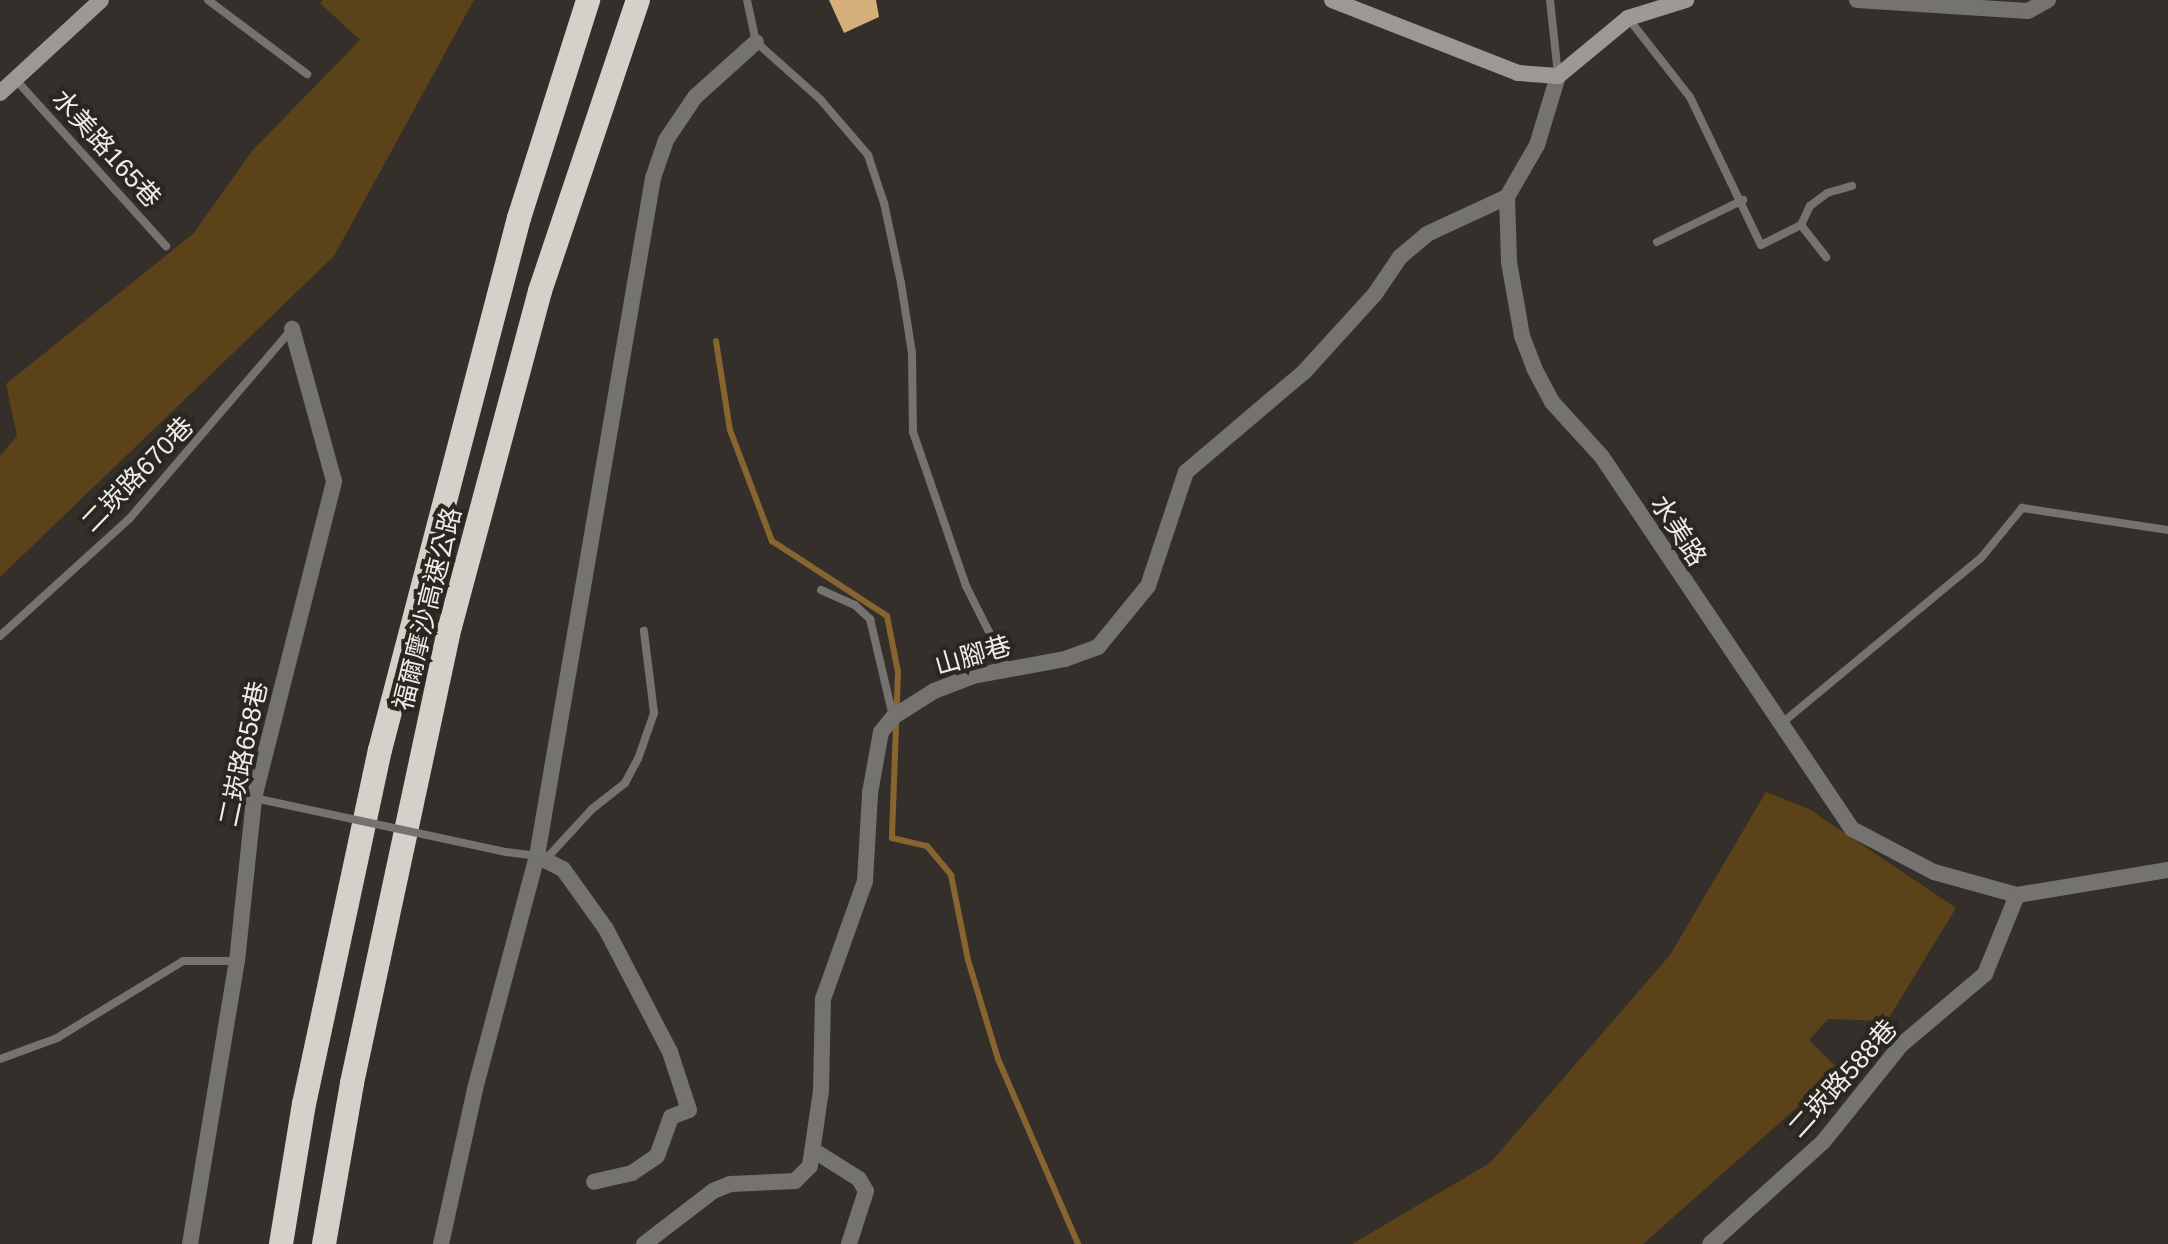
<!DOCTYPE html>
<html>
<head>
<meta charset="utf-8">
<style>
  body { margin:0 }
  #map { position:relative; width:2168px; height:1244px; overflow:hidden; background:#342f2a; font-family:Arial,"Noto Sans TC",sans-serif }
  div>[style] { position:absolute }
  .green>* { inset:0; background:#5c4218 }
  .stream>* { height:6px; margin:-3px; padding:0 3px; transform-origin:3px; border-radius:3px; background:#886530 }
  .building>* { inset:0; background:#d5af79 }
  .lane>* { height:8px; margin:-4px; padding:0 4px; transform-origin:4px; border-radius:4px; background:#757370 }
  .street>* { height:16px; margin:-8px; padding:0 8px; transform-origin:8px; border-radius:8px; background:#757370 }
  .secondary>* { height:16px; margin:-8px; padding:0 8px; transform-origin:8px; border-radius:8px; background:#9c9994 }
  .highway>* { height:24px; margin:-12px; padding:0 12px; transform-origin:12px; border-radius:12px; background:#d5d0c9 }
  .lane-bridge>* { height:8px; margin:-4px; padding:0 4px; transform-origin:4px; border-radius:4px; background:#757370 }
  span { translate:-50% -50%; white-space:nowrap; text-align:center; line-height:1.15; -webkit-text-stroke:8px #2a2620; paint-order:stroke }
  .street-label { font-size:26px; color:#efece8 }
</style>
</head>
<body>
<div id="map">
  <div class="green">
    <div style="clip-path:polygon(323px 0,474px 0,334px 256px,0 577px,0 456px,17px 436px,6px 384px,194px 233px,252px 151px,360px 40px,320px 3px)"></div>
    <div style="clip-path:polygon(1766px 792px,1809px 809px,1956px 908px,1887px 1021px,1828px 1019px,1809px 1040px,1839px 1070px,1643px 1244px,1352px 1244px,1490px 1163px,1670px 955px)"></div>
  </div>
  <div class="stream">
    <div style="left:716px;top:341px;width:90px;rotate:81.1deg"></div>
    <div style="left:730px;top:430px;width:119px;rotate:69.3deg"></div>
    <div style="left:772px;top:541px;width:137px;rotate:33.1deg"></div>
    <div style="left:887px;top:616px;width:57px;rotate:78.9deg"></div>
    <div style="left:898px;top:672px;width:166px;rotate:92.1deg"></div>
    <div style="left:892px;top:838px;width:36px;rotate:13deg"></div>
    <div style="left:927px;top:846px;width:38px;rotate:50deg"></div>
    <div style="left:951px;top:875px;width:87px;rotate:78.7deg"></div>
    <div style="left:968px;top:960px;width:103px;rotate:73.1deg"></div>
    <div style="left:998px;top:1059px;width:202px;rotate:66.6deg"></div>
  </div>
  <div class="building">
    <div style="clip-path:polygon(829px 0,876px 0,879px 17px,844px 33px)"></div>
  </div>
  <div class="lane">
    <div style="left:208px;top:0;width:124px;rotate:36.8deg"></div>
    <div style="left:747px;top:0;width:43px;rotate:77.9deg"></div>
    <div style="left:756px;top:42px;width:86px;rotate:41.7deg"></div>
    <div style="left:820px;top:99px;width:74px;rotate:49.4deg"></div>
    <div style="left:868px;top:155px;width:51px;rotate:71.6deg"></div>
    <div style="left:884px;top:203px;width:82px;rotate:78deg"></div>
    <div style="left:901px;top:283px;width:71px;rotate:81.1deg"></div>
    <div style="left:912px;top:353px;width:79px;rotate:89.3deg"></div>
    <div style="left:913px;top:432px;width:163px;rotate:71deg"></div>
    <div style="left:966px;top:586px;width:92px;rotate:63.4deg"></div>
    <div style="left:1550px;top:0;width:75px;rotate:83.9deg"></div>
    <div style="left:1628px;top:18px;width:100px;rotate:51.9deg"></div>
    <div style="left:1690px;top:97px;width:164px;rotate:64.4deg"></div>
    <div style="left:1761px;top:245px;width:45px;rotate:-26.6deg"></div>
    <div style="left:1801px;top:225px;width:21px;rotate:-65deg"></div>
    <div style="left:1810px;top:206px;width:21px;rotate:-37deg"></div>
    <div style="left:1827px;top:193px;width:26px;rotate:-16deg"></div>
    <div style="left:16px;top:80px;width:224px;rotate:47.9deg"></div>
    <div style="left:1801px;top:225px;width:41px;rotate:52deg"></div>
    <div style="left:1657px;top:242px;width:96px;rotate:-26deg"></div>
    <div style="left:821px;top:590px;width:37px;rotate:24deg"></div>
    <div style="left:855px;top:605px;width:21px;rotate:43deg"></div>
    <div style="left:870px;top:619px;width:100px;rotate:76.7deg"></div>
    <div style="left:0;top:636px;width:176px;rotate:-42.2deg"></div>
    <div style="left:130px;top:518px;width:248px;rotate:-49.4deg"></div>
    <div style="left:1782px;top:723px;width:259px;rotate:-39.7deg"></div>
    <div style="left:1981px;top:558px;width:65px;rotate:-50.6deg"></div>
    <div style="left:2022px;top:508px;width:148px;rotate:8.6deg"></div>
    <div style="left:506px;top:852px;width:31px;rotate:7deg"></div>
    <div style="left:546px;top:859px;width:68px;rotate:-47.4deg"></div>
    <div style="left:592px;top:809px;width:42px;rotate:-38.2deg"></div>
    <div style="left:625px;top:783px;width:27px;rotate:-62deg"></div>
    <div style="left:638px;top:759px;width:49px;rotate:-70.8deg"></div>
    <div style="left:654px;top:713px;width:83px;rotate:-97deg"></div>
    <div style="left:0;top:1059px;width:61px;rotate:-20.2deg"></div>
    <div style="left:57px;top:1038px;width:148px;rotate:-31.4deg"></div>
    <div style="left:183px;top:961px;width:54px"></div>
  </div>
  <div class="street">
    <div style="left:1857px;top:0;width:171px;rotate:3.7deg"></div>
    <div style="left:2028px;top:11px;width:23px;rotate:-29deg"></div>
    <div style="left:1558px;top:76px;width:72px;rotate:106.9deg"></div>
    <div style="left:1537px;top:145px;width:60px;rotate:120deg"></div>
    <div style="left:1507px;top:197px;width:65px;rotate:88.2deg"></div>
    <div style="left:1509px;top:262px;width:75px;rotate:80deg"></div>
    <div style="left:1522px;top:336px;width:34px;rotate:69deg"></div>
    <div style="left:1534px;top:368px;width:38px;rotate:62deg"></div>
    <div style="left:1552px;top:402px;width:74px;rotate:47.7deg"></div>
    <div style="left:1602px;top:457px;width:448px;rotate:56.1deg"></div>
    <div style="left:1852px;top:829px;width:93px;rotate:27.7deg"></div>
    <div style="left:1934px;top:872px;width:86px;rotate:15.5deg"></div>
    <div style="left:2017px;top:895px;width:153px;rotate:-9.4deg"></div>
    <div style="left:537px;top:856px;width:29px;rotate:27deg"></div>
    <div style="left:563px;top:869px;width:74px;rotate:54.4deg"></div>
    <div style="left:606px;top:929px;width:139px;rotate:62.5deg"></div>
    <div style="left:670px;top:1052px;width:61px;rotate:71.9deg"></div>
    <div style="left:689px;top:1110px;width:19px;rotate:159deg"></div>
    <div style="left:671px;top:1117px;width:41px;rotate:109.7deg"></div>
    <div style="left:657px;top:1156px;width:30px;rotate:146deg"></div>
    <div style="left:632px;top:1173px;width:39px;rotate:167deg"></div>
    <div style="left:813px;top:1150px;width:54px;rotate:32.2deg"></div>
    <div style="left:859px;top:1179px;width:14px;rotate:60deg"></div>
    <div style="left:866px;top:1191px;width:56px;rotate:107.8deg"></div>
    <div style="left:190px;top:1244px;width:287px;rotate:-80.6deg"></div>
    <div style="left:237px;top:961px;width:164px;rotate:-84deg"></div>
    <div style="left:254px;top:798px;width:327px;rotate:-75.8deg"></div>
    <div style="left:334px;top:481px;width:158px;rotate:-105.4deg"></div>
    <div style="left:441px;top:1244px;width:159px;rotate:-77.6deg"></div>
    <div style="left:475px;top:1089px;width:241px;rotate:-75.1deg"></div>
    <div style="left:537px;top:856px;width:688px;rotate:-80.29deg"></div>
    <div style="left:653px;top:178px;width:40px;rotate:-71.1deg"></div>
    <div style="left:666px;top:140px;width:52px;rotate:-56deg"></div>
    <div style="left:695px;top:97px;width:82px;rotate:-42deg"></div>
    <div style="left:644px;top:1244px;width:87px;rotate:-37.5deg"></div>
    <div style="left:713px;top:1191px;width:18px;rotate:-22deg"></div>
    <div style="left:730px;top:1184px;width:65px;rotate:-2.6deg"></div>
    <div style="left:795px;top:1181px;width:21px;rotate:-45deg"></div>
    <div style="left:810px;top:1166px;width:76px;rotate:-81.7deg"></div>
    <div style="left:821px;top:1091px;width:92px;rotate:-88.8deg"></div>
    <div style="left:823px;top:999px;width:125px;rotate:-70.4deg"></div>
    <div style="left:865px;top:881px;width:88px;rotate:-86.7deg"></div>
    <div style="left:870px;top:793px;width:62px;rotate:-79.8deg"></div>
    <div style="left:881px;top:732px;width:19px;rotate:-51deg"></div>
    <div style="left:893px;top:717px;width:49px;rotate:-32.4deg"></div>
    <div style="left:934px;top:691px;width:42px;rotate:-21deg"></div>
    <div style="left:973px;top:676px;width:94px;rotate:-10.5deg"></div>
    <div style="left:1065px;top:659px;width:35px;rotate:-20deg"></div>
    <div style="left:1098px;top:647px;width:79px;rotate:-50.7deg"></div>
    <div style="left:1148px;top:586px;width:120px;rotate:-71.6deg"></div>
    <div style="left:1186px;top:472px;width:155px;rotate:-40.3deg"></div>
    <div style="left:1304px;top:372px;width:105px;rotate:-47.7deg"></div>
    <div style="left:1375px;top:294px;width:45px;rotate:-56deg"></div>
    <div style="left:1400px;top:257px;width:35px;rotate:-40deg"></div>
    <div style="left:1427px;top:234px;width:88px;rotate:-24.8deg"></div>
    <div style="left:1710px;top:1244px;width:152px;rotate:-42.1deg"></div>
    <div style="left:1823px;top:1142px;width:124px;rotate:-51.2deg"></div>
    <div style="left:1901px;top:1045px;width:110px;rotate:-40.2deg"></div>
    <div style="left:1985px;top:974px;width:85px;rotate:-67.9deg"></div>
  </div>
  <div class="secondary">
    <div style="left:1332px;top:0;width:200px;rotate:21.4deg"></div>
    <div style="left:1518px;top:73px;width:40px;rotate:4.3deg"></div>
    <div style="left:1558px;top:76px;width:91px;rotate:-39.6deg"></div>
    <div style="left:1628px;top:18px;width:61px;rotate:-17.2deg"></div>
    <div style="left:0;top:93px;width:137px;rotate:-42.6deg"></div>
  </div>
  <div class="highway">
    <div style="left:281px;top:1244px;width:142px;rotate:-80.7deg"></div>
    <div style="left:304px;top:1104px;width:362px;rotate:-77.9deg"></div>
    <div style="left:380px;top:750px;width:550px;rotate:-75.36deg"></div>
    <div style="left:519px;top:218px;width:229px;rotate:-72.4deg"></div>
    <div style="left:324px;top:1244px;width:163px;rotate:-80.1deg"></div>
    <div style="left:352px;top:1083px;width:466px;rotate:-77.9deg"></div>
    <div style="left:450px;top:627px;width:348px;rotate:-75deg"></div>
    <div style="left:540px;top:291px;width:307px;rotate:-71.4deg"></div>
  </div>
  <div class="lane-bridge">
    <div style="left:254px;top:798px;width:258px;rotate:12.1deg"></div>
  </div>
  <div class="street-label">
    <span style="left:106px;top:149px;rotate:48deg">水美路165巷</span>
    <span style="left:138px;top:475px;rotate:-46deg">二崁路670巷</span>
    <span style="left:1678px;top:531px;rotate:57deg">水美路</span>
    <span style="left:428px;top:609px;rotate:-76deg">福爾摩沙高速公路</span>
    <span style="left:973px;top:656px;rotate:-16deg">山腳巷</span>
    <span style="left:244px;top:754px;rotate:-78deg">二崁路658巷</span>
    <span style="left:1843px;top:1079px;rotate:-48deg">二崁路588巷</span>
  </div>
</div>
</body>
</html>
